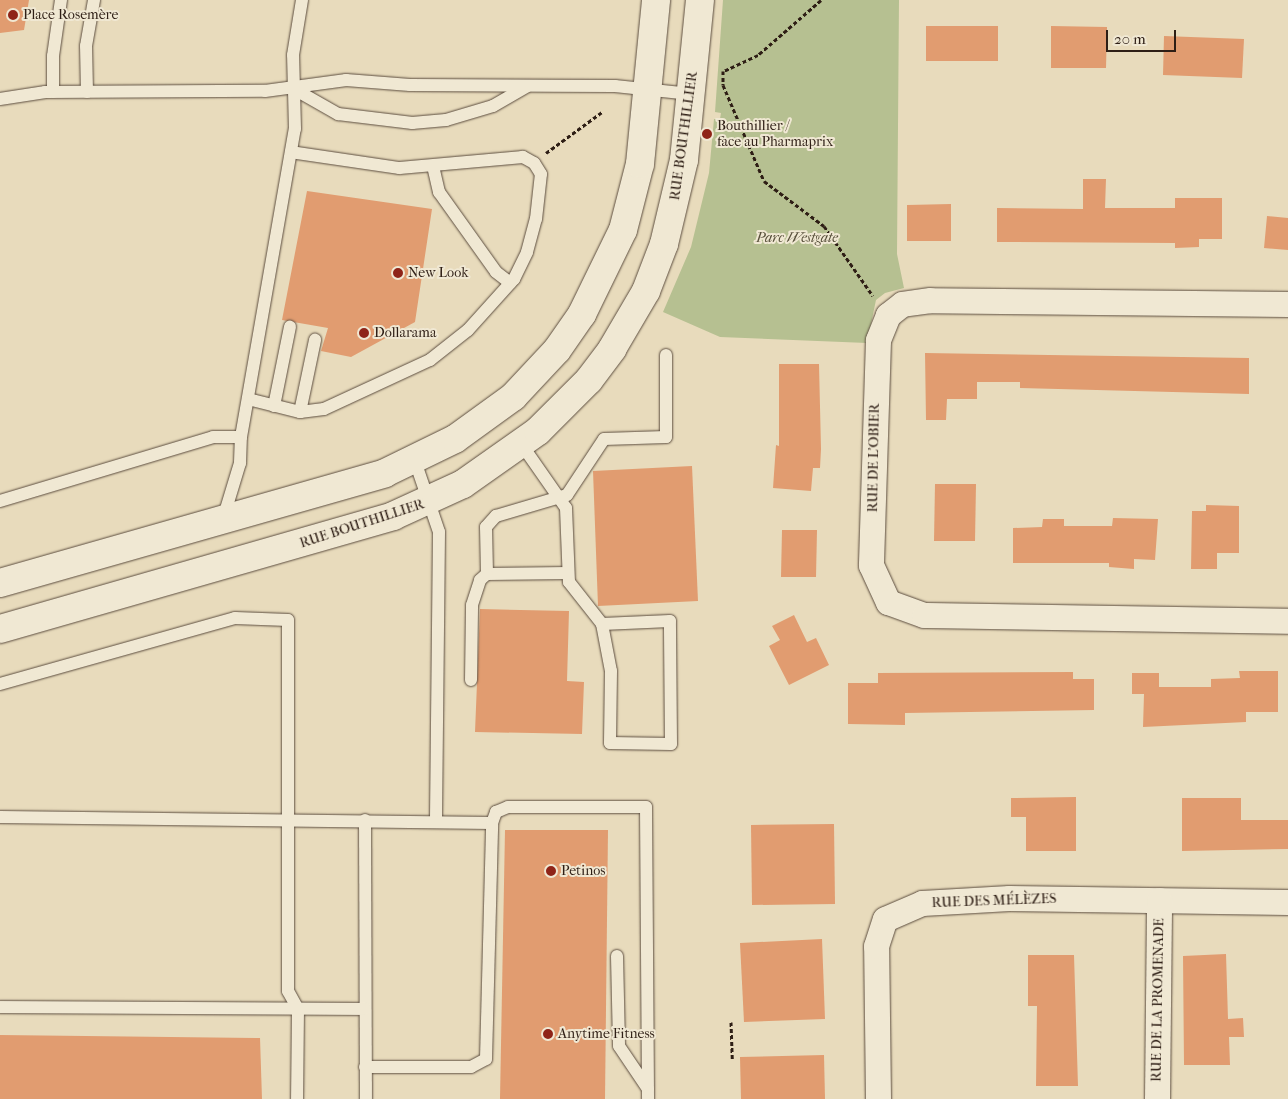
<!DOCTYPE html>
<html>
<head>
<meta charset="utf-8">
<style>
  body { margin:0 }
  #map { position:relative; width:1288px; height:1099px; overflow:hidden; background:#e8dbbc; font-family:"IM FELL French Canon",serif }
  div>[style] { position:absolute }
  .green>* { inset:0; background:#b6c091 }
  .building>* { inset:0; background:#e19c70 }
  .path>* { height:3px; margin-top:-1.5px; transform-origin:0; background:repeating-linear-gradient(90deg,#2e1e15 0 4px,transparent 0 6.5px) }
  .roads { filter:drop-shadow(0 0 1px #5c4d3f) drop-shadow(0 0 1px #5c4d3f) }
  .service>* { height:12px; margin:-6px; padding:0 6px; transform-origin:6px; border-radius:6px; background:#f0e8d3 }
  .minor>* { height:25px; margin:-12.5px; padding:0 12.5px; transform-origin:12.5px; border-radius:12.5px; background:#f0e8d3 }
  .tertiary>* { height:28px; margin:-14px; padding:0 14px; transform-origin:14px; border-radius:14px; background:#f0e8d3 }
  .dots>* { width:14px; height:14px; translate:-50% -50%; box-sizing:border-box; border:2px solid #f0e8d3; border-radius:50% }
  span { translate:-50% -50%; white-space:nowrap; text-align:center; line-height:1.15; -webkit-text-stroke:4px #f0e8d3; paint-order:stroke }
  .poi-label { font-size:14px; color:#2e1e15 }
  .left { translate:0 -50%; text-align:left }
  .street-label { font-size:14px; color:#2e1e15 }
  .park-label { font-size:14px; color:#574f3a; font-style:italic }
  .scale { position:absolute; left:1106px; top:30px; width:70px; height:22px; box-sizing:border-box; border:2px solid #2e1e15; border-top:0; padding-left:6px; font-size:15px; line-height:18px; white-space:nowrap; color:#2e1e15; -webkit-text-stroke:4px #f0e8d3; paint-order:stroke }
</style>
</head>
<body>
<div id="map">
  <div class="green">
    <div style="clip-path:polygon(723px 0,899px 0,897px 254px,904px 288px,885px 293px,876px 300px,867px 343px,720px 337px,663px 312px,691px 247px,709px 173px,714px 119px,720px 119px,721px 113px,715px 112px)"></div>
  </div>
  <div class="building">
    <div style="clip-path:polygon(0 0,29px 0,24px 30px,0 33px)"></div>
    <div style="clip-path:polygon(926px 26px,998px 26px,998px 61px,926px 61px)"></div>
    <div style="clip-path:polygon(1051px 26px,1107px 27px,1106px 68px,1051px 68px)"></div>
    <div style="clip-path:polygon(1164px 36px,1244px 39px,1242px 78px,1163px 75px)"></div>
    <div style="clip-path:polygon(1083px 179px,1106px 179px,1105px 208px,1175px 208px,1175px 198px,1222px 198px,1222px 239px,1199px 239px,1199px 247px,1175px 248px,1175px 243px,997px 242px,997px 208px,1083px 209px)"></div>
    <div style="clip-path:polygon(307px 191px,432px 209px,415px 322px,351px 357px,321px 351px,328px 328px,282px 320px)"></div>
    <div style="clip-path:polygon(951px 204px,951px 241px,907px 241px,907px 205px)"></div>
    <div style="clip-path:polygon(1267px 216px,1288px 218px,1288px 250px,1264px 248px)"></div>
    <div style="clip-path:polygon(925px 353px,1249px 358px,1249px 394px,1020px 388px,1020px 382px,977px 382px,977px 399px,947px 399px,946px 420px,926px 420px)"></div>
    <div style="clip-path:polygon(779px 364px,819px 364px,821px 449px,820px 468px,813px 468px,811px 491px,773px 488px,776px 445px,779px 446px)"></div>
    <div style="clip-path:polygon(692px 466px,698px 601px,598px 606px,593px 471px)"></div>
    <div style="clip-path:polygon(935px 484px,976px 484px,975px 541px,934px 541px)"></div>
    <div style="clip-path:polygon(1206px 505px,1239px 506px,1239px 553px,1217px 553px,1217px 569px,1191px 569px,1192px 511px,1206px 511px)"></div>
    <div style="clip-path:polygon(1113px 518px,1158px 519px,1155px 560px,1134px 559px,1134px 569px,1109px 567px,1109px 563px,1013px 563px,1013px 528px,1042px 527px,1043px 519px,1064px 519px,1064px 526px,1112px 526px)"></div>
    <div style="clip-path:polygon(782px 530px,817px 530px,816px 577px,781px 577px)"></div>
    <div style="clip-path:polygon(480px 609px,569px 611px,567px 681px,584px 682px,582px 734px,475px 732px)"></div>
    <div style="clip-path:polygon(794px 615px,807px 642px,816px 638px,829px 665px,789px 685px,769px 646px,780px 640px,772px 626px)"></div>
    <div style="clip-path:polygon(1239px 671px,1278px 671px,1278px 712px,1246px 712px,1246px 722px,1143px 727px,1144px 694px,1132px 694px,1132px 673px,1159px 673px,1159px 687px,1211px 687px,1211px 679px,1240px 678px)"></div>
    <div style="clip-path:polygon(1073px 672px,1073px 679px,1094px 679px,1094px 710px,905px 713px,905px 725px,848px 724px,848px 683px,878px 683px,878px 673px)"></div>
    <div style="clip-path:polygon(1076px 797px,1076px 851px,1026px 851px,1026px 817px,1011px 817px,1011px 798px)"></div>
    <div style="clip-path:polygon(1182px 798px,1241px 798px,1241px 820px,1288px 820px,1288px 849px,1182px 851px)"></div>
    <div style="clip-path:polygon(834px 824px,835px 904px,752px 905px,751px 825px)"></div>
    <div style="clip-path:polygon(505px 830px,608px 830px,605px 1099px,500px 1099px)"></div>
    <div style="clip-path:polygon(822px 939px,825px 1019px,744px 1022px,740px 943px)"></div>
    <div style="clip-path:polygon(1226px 954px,1228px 1019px,1243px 1018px,1244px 1037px,1229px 1037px,1230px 1065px,1184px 1065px,1183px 956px)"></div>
    <div style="clip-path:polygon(1028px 955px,1074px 955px,1078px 1086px,1036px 1086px,1037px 1006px,1028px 1006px)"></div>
    <div style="clip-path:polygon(0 1035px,260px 1038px,262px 1099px,0 1099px)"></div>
    <div style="clip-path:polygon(824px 1055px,825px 1099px,741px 1099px,740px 1057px)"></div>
  </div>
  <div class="path">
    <div style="left:821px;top:0;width:84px;rotate:138.9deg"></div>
    <div style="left:758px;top:55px;width:38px;rotate:155deg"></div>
    <div style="left:723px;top:71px;width:14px;rotate:90deg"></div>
    <div style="left:723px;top:85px;width:104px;rotate:66.9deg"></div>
    <div style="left:764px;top:181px;width:75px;rotate:36.9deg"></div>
    <div style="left:824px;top:226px;width:85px;rotate:55deg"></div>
    <div style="left:546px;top:153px;width:69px;rotate:-36.2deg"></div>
    <div style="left:731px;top:1022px;width:37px;rotate:88deg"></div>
  </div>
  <div class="roads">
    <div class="service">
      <div style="left:294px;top:89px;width:51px;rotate:29.6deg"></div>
      <div style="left:338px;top:114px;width:75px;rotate:6.9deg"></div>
      <div style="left:412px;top:123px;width:34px;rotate:-5deg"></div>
      <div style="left:446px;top:120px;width:49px;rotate:-16.6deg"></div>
      <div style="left:493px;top:106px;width:39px;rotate:-30deg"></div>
      <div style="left:53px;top:92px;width:36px;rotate:-90deg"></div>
      <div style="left:53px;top:56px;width:57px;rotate:-81.9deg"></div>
      <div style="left:87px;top:92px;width:46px;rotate:-91.2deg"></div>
      <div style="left:86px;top:46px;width:47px;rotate:-80.1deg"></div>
      <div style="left:0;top:99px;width:46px;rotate:-8.8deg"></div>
      <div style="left:45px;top:92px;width:220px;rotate:-0.3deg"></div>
      <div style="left:265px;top:91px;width:82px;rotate:-7.7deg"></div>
      <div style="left:346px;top:80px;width:64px;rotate:4.5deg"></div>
      <div style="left:410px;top:85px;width:205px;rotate:0.3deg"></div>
      <div style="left:615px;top:86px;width:76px;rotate:6deg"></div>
      <div style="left:433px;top:166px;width:27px;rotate:77deg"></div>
      <div style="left:439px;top:192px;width:98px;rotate:54.5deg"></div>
      <div style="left:496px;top:272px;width:18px;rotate:38deg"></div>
      <div style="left:248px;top:399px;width:54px;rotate:14deg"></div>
      <div style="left:300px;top:412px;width:24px;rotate:-7deg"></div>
      <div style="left:324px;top:409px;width:117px;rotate:-24.8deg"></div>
      <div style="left:430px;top:360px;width:48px;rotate:-38.3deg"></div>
      <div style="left:468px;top:330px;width:69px;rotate:-48deg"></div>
      <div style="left:514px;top:279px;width:30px;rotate:-64deg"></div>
      <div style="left:527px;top:252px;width:34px;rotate:-75deg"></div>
      <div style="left:536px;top:219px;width:45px;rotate:-83.7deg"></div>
      <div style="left:541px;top:174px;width:13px;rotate:-122deg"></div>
      <div style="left:534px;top:163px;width:13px;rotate:-151deg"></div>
      <div style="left:523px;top:157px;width:124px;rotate:174.9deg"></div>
      <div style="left:399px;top:168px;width:109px;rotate:-171.6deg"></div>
      <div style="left:274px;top:406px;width:81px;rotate:-78.6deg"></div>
      <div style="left:300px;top:412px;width:74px;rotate:-78.2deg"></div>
      <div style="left:522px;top:445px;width:77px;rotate:55.1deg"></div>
      <div style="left:566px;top:508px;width:74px;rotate:87.7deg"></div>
      <div style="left:569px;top:582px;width:53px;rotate:51.8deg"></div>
      <div style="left:602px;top:624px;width:48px;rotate:79.2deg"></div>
      <div style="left:611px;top:671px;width:72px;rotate:90.8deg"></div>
      <div style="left:610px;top:743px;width:61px;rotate:0.9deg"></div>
      <div style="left:671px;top:744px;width:123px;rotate:-90.5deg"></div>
      <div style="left:670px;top:621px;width:68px;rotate:177.5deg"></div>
      <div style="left:415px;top:461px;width:75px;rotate:71.3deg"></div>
      <div style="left:439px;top:532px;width:290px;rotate:90.6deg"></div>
      <div style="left:0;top:501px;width:222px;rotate:-16.7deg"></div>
      <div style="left:213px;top:437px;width:28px"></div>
      <div style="left:223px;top:519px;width:59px;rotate:-73.1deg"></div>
      <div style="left:240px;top:463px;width:26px;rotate:-88deg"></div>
      <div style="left:241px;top:437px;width:313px;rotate:-80.1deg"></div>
      <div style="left:295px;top:129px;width:74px;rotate:-91.5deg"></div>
      <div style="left:293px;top:55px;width:56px;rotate:-80.7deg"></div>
      <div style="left:568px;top:573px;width:81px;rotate:179.3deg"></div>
      <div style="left:487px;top:574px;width:47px;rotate:-91.2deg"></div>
      <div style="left:486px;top:527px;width:15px;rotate:-48deg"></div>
      <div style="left:496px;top:516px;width:74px;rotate:-16.5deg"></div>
      <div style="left:567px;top:495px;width:67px;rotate:-56.5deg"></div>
      <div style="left:604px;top:439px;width:62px;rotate:-1.8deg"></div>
      <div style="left:666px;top:437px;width:82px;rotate:-90deg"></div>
      <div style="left:471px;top:680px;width:75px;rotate:-89.2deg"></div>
      <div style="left:472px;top:605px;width:26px;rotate:-72deg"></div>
      <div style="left:480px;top:580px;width:9px;rotate:-41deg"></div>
      <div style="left:0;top:684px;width:244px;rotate:-15.7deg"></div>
      <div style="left:235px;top:618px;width:53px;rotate:2.2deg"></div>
      <div style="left:288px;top:620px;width:371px;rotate:90deg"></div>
      <div style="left:288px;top:991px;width:21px;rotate:61deg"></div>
      <div style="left:298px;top:1009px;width:90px;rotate:90.6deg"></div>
      <div style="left:0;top:817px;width:492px;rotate:0.7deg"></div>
      <div style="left:492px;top:823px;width:12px;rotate:-70deg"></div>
      <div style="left:496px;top:812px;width:13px;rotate:-23deg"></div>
      <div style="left:508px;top:807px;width:138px"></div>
      <div style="left:646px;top:807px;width:292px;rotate:89.6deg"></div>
      <div style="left:365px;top:820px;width:279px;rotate:89.8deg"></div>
      <div style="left:617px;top:956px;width:90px;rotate:88.7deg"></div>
      <div style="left:619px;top:1046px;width:52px;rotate:56deg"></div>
      <div style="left:0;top:1007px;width:365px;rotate:0.3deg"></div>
      <div style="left:365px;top:1067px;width:106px"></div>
      <div style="left:471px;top:1067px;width:17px;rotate:-28deg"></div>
      <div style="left:486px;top:1059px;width:236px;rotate:-88.5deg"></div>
    </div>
    <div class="minor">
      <div style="left:1288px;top:304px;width:358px;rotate:-179.4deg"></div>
      <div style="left:930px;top:300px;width:28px;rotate:172deg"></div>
      <div style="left:902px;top:304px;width:18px;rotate:142deg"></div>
      <div style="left:888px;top:315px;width:27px;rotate:112deg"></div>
      <div style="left:878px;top:340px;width:225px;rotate:91.8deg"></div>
      <div style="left:871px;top:565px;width:41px;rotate:65.3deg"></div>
      <div style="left:888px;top:602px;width:38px;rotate:20deg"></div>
      <div style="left:924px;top:615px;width:364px;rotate:0.9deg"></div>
      <div style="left:878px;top:1099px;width:153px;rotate:-90.7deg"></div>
      <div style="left:876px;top:946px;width:28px;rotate:-72deg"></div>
      <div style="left:885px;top:919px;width:40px;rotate:-23.4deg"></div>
      <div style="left:922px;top:903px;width:87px;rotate:-3.3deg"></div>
      <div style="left:1009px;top:898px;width:279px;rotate:0.8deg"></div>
      <div style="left:1157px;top:1099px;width:199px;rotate:-89.4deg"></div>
    </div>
    <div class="tertiary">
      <div style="left:0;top:583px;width:400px;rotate:-15.9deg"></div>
      <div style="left:385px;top:473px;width:78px;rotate:-25.9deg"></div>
      <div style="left:455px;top:439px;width:72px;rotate:-35.9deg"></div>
      <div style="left:513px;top:397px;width:64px;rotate:-46.9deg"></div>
      <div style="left:557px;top:350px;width:44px;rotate:-55.2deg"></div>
      <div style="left:582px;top:314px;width:93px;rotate:-64deg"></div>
      <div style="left:623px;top:230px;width:68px;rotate:-75.6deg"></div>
      <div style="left:640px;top:164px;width:165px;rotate:-84.4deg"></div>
      <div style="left:0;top:629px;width:409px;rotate:-16deg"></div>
      <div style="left:393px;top:516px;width:77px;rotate:-24.6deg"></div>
      <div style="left:463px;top:484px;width:92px;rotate:-35.2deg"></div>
      <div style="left:538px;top:431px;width:72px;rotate:-45deg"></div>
      <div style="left:589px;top:380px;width:39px;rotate:-53deg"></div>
      <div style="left:612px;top:349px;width:67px;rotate:-59.6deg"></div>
      <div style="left:646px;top:291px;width:50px;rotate:-69deg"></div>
      <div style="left:664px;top:244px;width:86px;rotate:-76.6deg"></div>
      <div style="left:684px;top:160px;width:161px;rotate:-84.3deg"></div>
    </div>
  </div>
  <div class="dots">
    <div style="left:13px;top:15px;background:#8f2418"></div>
    <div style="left:707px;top:134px;background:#8f2418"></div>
    <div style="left:398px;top:273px;background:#8f2418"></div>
    <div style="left:364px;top:333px;background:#8f2418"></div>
    <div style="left:551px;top:871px;background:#8f2418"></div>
    <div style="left:548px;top:1034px;background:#8f2418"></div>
  </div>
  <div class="poi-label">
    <span class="left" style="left:23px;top:15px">Place Rosemère</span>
    <span class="left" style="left:717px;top:134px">Bouthillier /<br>face au Pharmaprix</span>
    <span class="left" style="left:408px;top:273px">New Look</span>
    <span class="left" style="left:374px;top:333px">Dollarama</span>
    <span class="left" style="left:561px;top:871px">Petinos</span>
    <span class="left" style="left:558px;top:1034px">Anytime Fitness</span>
  </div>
  <div class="street-label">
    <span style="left:684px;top:136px;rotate:-82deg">RUE BOUTHILLIER</span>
    <span style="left:874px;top:458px;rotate:-89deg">RUE DE L'OBIER</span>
    <span style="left:362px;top:524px;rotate:-18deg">RUE BOUTHILLIER</span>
    <span style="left:994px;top:901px;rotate:-2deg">RUE DES MÉLÈZES</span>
    <span style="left:1158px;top:1000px;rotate:-89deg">RUE DE LA PROMENADE</span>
  </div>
  <div class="park-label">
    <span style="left:797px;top:238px">Parc Westgate</span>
  </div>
  <div class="scale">20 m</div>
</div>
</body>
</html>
